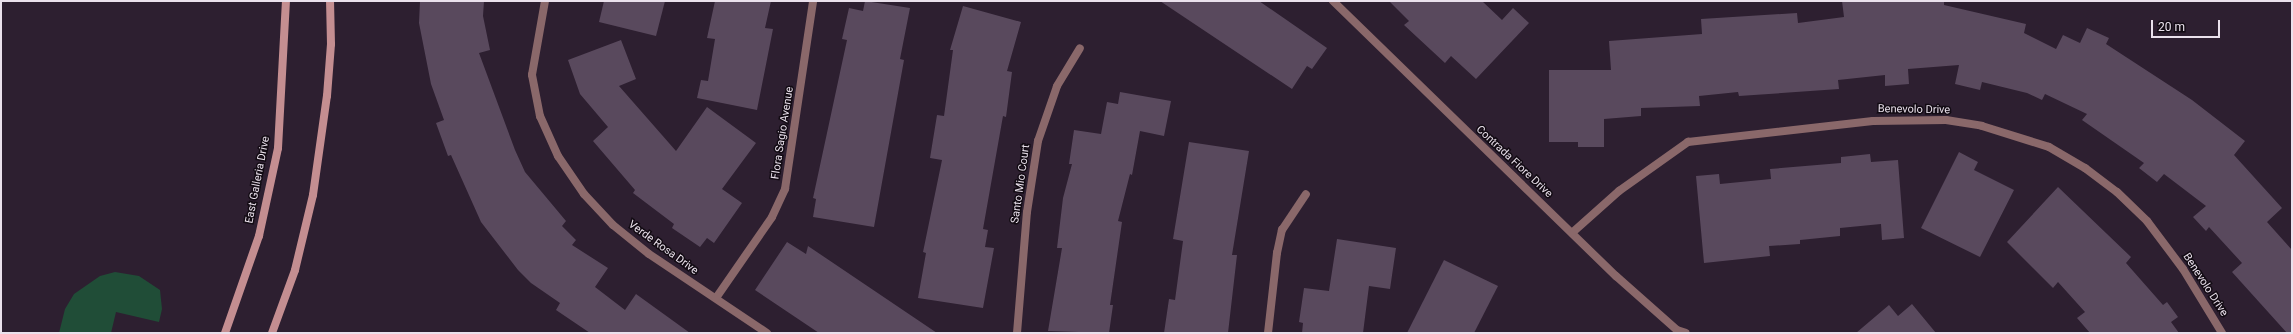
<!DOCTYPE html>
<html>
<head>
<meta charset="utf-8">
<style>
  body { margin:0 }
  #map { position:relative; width:2293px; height:334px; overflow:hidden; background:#2d1f30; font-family:Roboto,sans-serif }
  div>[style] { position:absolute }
  .green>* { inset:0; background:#204d37 }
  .building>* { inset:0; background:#59495d }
  .street>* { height:8px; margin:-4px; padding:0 4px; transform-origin:4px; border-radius:4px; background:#8a686a }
  .secondary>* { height:8px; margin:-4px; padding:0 4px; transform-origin:4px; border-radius:4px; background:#c48e91 }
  span { translate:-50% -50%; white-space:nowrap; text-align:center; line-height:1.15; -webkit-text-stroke:3px #120b13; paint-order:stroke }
  .street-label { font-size:11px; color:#eae1ec }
  .frame { position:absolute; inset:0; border:2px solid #eae1ec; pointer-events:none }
  .scale { position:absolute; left:2151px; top:20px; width:69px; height:18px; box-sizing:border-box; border:2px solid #eae1ec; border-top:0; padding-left:5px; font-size:12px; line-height:14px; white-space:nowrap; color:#eae1ec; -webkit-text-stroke:3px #120b13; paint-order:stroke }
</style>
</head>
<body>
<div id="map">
  <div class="green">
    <div style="clip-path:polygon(115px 272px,139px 276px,160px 290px,162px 309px,159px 322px,116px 312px,111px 333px,59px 333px,65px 309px,74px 294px,100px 276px)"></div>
  </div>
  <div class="building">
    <div style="clip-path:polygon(420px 1px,484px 1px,483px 16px,490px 50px,479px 53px,515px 150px,525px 172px,566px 221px,562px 226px,576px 240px,572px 245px,608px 268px,595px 287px,625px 310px,636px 294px,690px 333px,590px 333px,556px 310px,560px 303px,531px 283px,518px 270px,481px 222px,451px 155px,448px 156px,436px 123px,444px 120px,431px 84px,419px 23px)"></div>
    <div style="clip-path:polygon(604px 1px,665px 1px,656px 36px,599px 22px)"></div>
    <div style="clip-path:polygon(715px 1px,771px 1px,765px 28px,773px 29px,757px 110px,697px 98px,701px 80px,708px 81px,715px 39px,707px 38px)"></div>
    <div style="clip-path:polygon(865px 1px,910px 8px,900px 59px,904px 60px,874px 227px,813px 217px,816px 199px,813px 198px,847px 40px,842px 39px,849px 8px,863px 11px)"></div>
    <div style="clip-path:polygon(1160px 1px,1259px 1px,1327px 48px,1312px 69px,1307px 66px,1292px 89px)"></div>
    <div style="clip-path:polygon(1389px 1px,1482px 1px,1502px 20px,1513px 8px,1529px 23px,1476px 79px,1451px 56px,1445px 63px,1404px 25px,1409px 21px)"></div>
    <div style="clip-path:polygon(1842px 1px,1944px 1px,1944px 5px,2026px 24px,2024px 33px,2056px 49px,2063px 35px,2080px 43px,2087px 28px,2109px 38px,2106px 44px,2192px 100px,2245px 141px,2234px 155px,2282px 208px,2267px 222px,2292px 250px,2292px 333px,2287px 333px,2232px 272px,2242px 263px,2209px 227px,2206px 231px,2193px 217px,2206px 206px,2164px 174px,2157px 182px,2139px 168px,2144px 163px,2082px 120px,2087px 114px,2045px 94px,2042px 100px,2027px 93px,1982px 82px,1980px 90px,1955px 84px,1959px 65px,1908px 69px,1909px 84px,1885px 86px,1885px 75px,1838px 80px,1839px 89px,1739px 96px,1738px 92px,1699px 96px,1700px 106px,1641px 108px,1641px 116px,1604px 119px,1604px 147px,1578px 147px,1578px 142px,1549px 142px,1549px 70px,1611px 70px,1609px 41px,1702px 34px,1701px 19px,1797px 13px,1798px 23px,1844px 17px)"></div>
    <div style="clip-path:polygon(963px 6px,1021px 22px,1007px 71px,1012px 72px,1006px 117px,1003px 116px,983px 229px,988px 230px,985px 247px,994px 248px,983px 308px,918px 298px,926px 253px,923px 252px,942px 160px,930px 158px,937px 115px,944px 116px,953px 50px,950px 50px)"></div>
    <div style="clip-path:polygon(621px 40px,636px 79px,619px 86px,676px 151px,707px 107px,756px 143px,722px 189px,742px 203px,714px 243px,707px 238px,700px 247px,672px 228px,674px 224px,633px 193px,635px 190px,593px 141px,608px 127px,580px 94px,568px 60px)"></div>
    <div style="clip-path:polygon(1120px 92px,1171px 101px,1164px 136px,1140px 131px,1132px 175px,1130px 174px,1118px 221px,1122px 222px,1110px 305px,1113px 305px,1109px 333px,1048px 331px,1062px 248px,1057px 248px,1063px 198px,1072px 164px,1069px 164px,1074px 130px,1101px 134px,1107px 102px,1118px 104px)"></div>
    <div style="clip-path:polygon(1189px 142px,1249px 151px,1232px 255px,1237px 255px,1228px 333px,1164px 333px,1169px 299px,1175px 300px,1183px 241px,1173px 239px)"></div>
    <div style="clip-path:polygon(1959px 152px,1978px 162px,1974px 170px,2014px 190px,1980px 257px,1921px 228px)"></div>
    <div style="clip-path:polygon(1870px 154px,1871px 162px,1898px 160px,1904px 238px,1882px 240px,1881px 224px,1840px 228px,1840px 236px,1800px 240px,1800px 244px,1769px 246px,1770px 256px,1704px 263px,1696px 176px,1719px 174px,1720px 184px,1771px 179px,1770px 169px,1841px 163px,1841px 157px)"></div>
    <div style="clip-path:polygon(2058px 187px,2131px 257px,2126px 263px,2163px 305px,2167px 302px,2178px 317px,2171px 322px,2179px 333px,2090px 333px,2077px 318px,2085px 312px,2058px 282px,2053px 288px,2007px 242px)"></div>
    <div style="clip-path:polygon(1337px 239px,1396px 248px,1390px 289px,1369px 286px,1363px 333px,1302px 333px,1303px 323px,1299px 322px,1304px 288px,1329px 291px)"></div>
    <div style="clip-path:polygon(787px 242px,806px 254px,808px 246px,937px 333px,819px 333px,755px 290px)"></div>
    <div style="clip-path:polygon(1444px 260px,1498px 286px,1474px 333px,1407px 333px)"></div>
    <div style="clip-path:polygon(1912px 304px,1936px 333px,1856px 333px,1889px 305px,1898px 316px)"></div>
  </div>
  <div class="street">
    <div style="left:545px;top:1px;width:75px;rotate:100deg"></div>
    <div style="left:532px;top:75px;width:42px;rotate:79deg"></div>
    <div style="left:540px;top:116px;width:44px;rotate:65.8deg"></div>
    <div style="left:558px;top:156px;width:46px;rotate:55.6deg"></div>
    <div style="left:584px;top:194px;width:42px;rotate:46.9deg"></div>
    <div style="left:613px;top:225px;width:46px;rotate:38.9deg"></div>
    <div style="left:649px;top:254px;width:142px;rotate:33.8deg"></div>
    <div style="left:1333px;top:1px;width:395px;rotate:44.2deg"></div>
    <div style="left:1616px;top:276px;width:81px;rotate:41.5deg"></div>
    <div style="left:1677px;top:330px;width:9px;rotate:18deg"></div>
    <div style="left:1573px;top:232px;width:62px;rotate:-41.7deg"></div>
    <div style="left:1619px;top:191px;width:85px;rotate:-35.4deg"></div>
    <div style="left:1688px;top:142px;width:186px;rotate:-6.5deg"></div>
    <div style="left:1873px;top:121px;width:73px;rotate:-0.8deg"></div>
    <div style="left:1946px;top:120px;width:36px;rotate:9deg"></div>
    <div style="left:1982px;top:126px;width:70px;rotate:17.4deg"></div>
    <div style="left:2049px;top:147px;width:42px;rotate:30.3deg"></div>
    <div style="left:2085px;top:168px;width:40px;rotate:37deg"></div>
    <div style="left:2117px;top:192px;width:42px;rotate:44deg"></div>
    <div style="left:2147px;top:221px;width:60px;rotate:53.1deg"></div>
    <div style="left:2183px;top:269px;width:75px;rotate:58.6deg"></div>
    <div style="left:716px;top:298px;width:98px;rotate:-55.3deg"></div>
    <div style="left:772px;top:217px;width:31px;rotate:-65deg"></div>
    <div style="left:785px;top:189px;width:190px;rotate:-81.5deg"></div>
    <div style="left:1017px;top:333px;width:121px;rotate:-85.3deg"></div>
    <div style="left:1027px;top:212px;width:72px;rotate:-81.2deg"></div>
    <div style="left:1038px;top:141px;width:58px;rotate:-70.9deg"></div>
    <div style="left:1057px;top:86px;width:44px;rotate:-58.8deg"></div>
    <div style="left:1268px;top:333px;width:81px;rotate:-83.6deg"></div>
    <div style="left:1277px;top:253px;width:24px;rotate:-78deg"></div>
    <div style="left:1282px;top:230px;width:43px;rotate:-56.3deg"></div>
  </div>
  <div class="secondary">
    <div style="left:225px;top:333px;width:103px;rotate:-70.7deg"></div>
    <div style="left:259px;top:236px;width:90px;rotate:-77.8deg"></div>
    <div style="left:278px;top:148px;width:147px;rotate:-86.9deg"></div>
    <div style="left:272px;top:333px;width:67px;rotate:-69.9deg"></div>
    <div style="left:295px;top:270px;width:77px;rotate:-76.5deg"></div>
    <div style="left:313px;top:195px;width:100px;rotate:-82deg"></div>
    <div style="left:327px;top:96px;width:52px;rotate:-85.6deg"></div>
    <div style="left:331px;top:44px;width:43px;rotate:-91.3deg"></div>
  </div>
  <div class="street-label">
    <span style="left:1914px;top:110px;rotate:1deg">Benevolo Drive</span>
    <span style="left:783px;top:133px;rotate:-81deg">Flora Sagio Avenue</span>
    <span style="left:1514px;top:162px;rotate:43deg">Contrada Fiore Drive</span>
    <span style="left:258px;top:180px;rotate:-79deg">East Galleria Drive</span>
    <span style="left:1021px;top:184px;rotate:-82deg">Santo Mio Court</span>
    <span style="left:663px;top:248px;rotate:36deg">Verde Rosa Drive</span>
    <span style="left:2205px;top:285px;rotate:57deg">Benevolo Drive</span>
  </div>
  <div class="frame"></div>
  <div class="scale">20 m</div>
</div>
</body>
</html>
